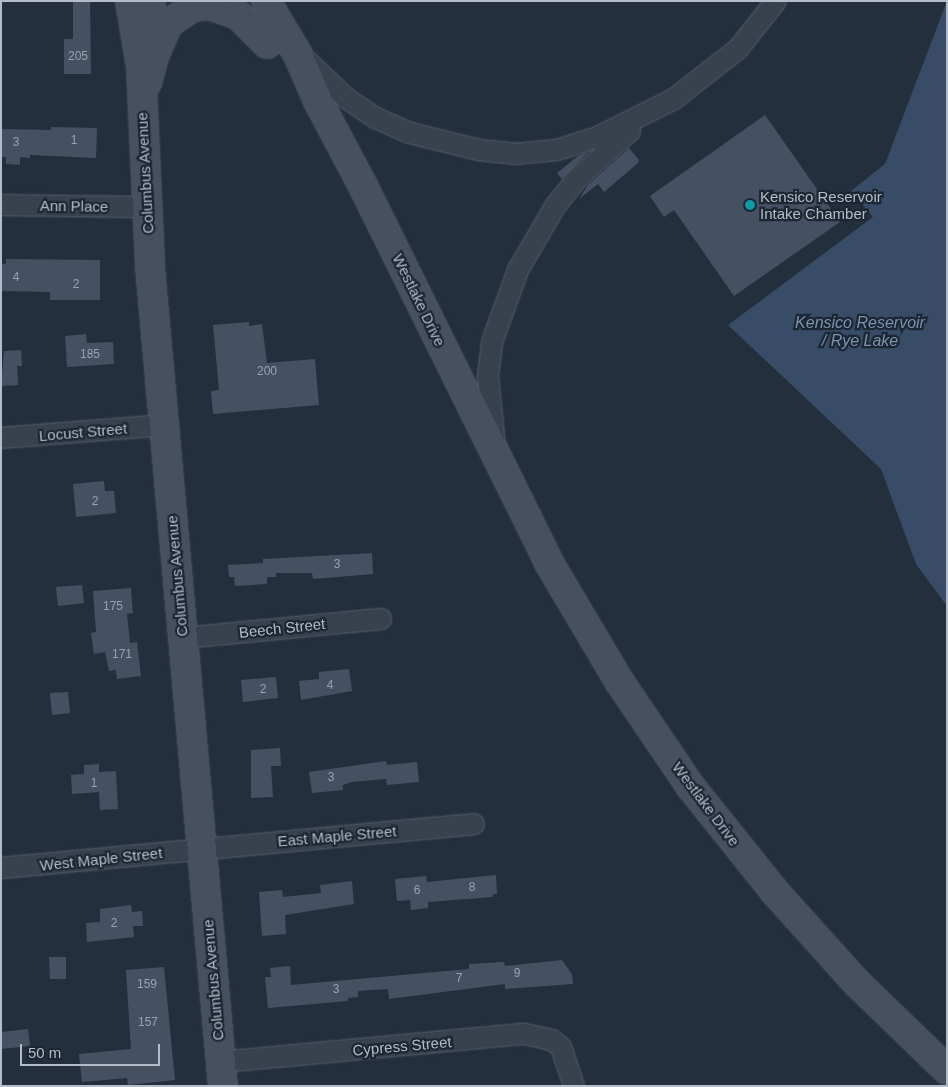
<!DOCTYPE html>
<html>
<head>
<meta charset="utf-8">
<style>
  body { margin:0 }
  #map { position:relative; width:948px; height:1087px; overflow:hidden; background:#242f3e; font-family:Helvetica,sans-serif }
  div>[style] { position:absolute }
  .water>* { inset:0; background:#394c67 }
  .building>* { inset:0; background:#455162 }
  .roads { filter:drop-shadow(0 0 1px #565f6c) drop-shadow(0 0 1px #565f6c) }
  .street>* { height:20px; margin:-10px; padding:0 10px; transform-origin:10px; border-radius:10px; background:#38414e }
  .secondary>* { height:28px; margin:-14px; padding:0 14px; transform-origin:14px; border-radius:14px; background:#465061 }
  .dots>* { width:14px; height:14px; translate:-50% -50%; box-sizing:border-box; border:2px solid #1d2633; border-radius:50% }
  span { translate:-50% -50%; white-space:nowrap; text-align:center; line-height:1.15; -webkit-text-stroke:4.5px #1d2633; paint-order:stroke }
  .number-label { font-size:12px; color:#98a1af }
  .number-label span { -webkit-text-stroke-width:0 }
  .street-label { font-size:15px; color:#b4bcc9 }
  .poi-label { font-size:15px; color:#b4bcc9 }
  .left { translate:0 -50%; text-align:left }
  .water-label { font-size:16px; color:#7c92b1; font-style:italic }
  .frame { position:absolute; inset:0; border:2px solid #b4bcc9; pointer-events:none }
  .scale { position:absolute; left:20px; top:1044px; width:140px; height:22px; box-sizing:border-box; border:2px solid #b4bcc9; border-top:0; padding-left:6px; font-size:15px; line-height:18px; white-space:nowrap; color:#b4bcc9; -webkit-text-stroke:4px #1d2633; paint-order:stroke }
</style>
</head>
<body>
<div id="map">
  <div class="water">
    <div style="clip-path:polygon(947px 1px,947px 606px,916px 564px,881px 469px,728px 325px,873px 217px,851px 191px,885px 164px)"></div>
  </div>
  <div class="building">
    <div style="clip-path:polygon(73px 1px,90px 1px,91px 74px,64px 74px,64px 39px,73px 39px)"></div>
    <div style="clip-path:polygon(765px 115px,840px 222px,734px 296px,674px 210px,664px 217px,650px 196px)"></div>
    <div style="clip-path:polygon(51px 127px,97px 128px,96px 158px,30px 155px,30px 158px,20px 157px,20px 165px,6px 164px,6px 157px,1px 157px,1px 129px,51px 130px)"></div>
    <div style="clip-path:polygon(629px 148px,639px 160px,638px 163px,604px 192px,598px 184px,579px 199px,588px 185px)"></div>
    <div style="clip-path:polygon(588px 152px,562px 179px,557px 173px,578px 156px)"></div>
    <div style="clip-path:polygon(6px 259px,100px 260px,100px 300px,50px 300px,50px 292px,1px 291px,1px 264px,6px 264px)"></div>
    <div style="clip-path:polygon(249px 322px,249px 326px,262px 324px,267px 363px,315px 359px,319px 405px,213px 414px,211px 391px,219px 390px,213px 325px)"></div>
    <div style="clip-path:polygon(86px 334px,87px 343px,113px 342px,114px 364px,67px 367px,65px 336px)"></div>
    <div style="clip-path:polygon(21px 350px,22px 366px,17px 366px,18px 385px,1px 386px,4px 351px)"></div>
    <div style="clip-path:polygon(104px 481px,105px 491px,114px 491px,116px 513px,76px 517px,73px 484px)"></div>
    <div style="clip-path:polygon(372px 553px,373px 574px,313px 579px,312px 573px,276px 573px,276px 577px,267px 577px,267px 584px,235px 586px,234px 577px,229px 577px,228px 565px,263px 563px,263px 559px)"></div>
    <div style="clip-path:polygon(82px 585px,84px 603px,58px 606px,56px 587px)"></div>
    <div style="clip-path:polygon(131px 588px,133px 613px,127px 614px,130px 643px,137px 642px,141px 676px,117px 679px,116px 670px,109px 671px,105px 652px,94px 654px,91px 633px,96px 632px,93px 591px)"></div>
    <div style="clip-path:polygon(349px 669px,352px 691px,301px 700px,299px 681px,319px 679px,319px 672px)"></div>
    <div style="clip-path:polygon(276px 677px,278px 698px,243px 702px,241px 680px)"></div>
    <div style="clip-path:polygon(68px 692px,70px 713px,52px 715px,50px 693px)"></div>
    <div style="clip-path:polygon(280px 748px,281px 766px,271px 766px,273px 797px,251px 798px,251px 750px)"></div>
    <div style="clip-path:polygon(386px 761px,387px 765px,417px 762px,419px 782px,387px 785px,386px 779px,352px 782px,343px 785px,343px 790px,312px 793px,309px 772px)"></div>
    <div style="clip-path:polygon(99px 764px,99px 772px,116px 771px,118px 809px,100px 810px,99px 792px,72px 794px,71px 775px,84px 774px,84px 765px)"></div>
    <div style="clip-path:polygon(496px 875px,497px 894px,493px 894px,493px 897px,428px 902px,428px 908px,411px 910px,410px 900px,397px 901px,395px 879px,426px 876px,427px 882px)"></div>
    <div style="clip-path:polygon(352px 881px,354px 904px,285px 915px,286px 934px,262px 936px,259px 892px,282px 890px,283px 897px,321px 893px,320px 885px)"></div>
    <div style="clip-path:polygon(131px 905px,132px 912px,142px 911px,143px 926px,133px 926px,134px 937px,87px 942px,86px 923px,100px 922px,100px 909px)"></div>
    <div style="clip-path:polygon(49px 957px,66px 957px,66px 979px,50px 979px)"></div>
    <div style="clip-path:polygon(562px 960px,572px 974px,573px 984px,505px 989px,505px 984px,389px 999px,388px 989px,358px 991px,358px 997px,348px 998px,348px 1001px,268px 1008px,265px 977px,271px 977px,270px 968px,290px 966px,291px 985px,469px 969px,469px 964px,504px 962px,505px 966px)"></div>
    <div style="clip-path:polygon(164px 967px,175px 1080px,128px 1085px,127px 1078px,82px 1082px,79px 1054px,131px 1049px,126px 970px)"></div>
    <div style="clip-path:polygon(28px 1029px,30px 1046px,1px 1049px,1px 1032px)"></div>
  </div>
  <div class="roads">
    <div class="street">
      <div style="left:304px;top:58px;width:58px;rotate:43.6deg"></div>
      <div style="left:346px;top:98px;width:36px;rotate:34deg"></div>
      <div style="left:376px;top:118px;width:37px;rotate:24deg"></div>
      <div style="left:410px;top:133px;width:71px;rotate:13.8deg"></div>
      <div style="left:479px;top:150px;width:36px;rotate:6deg"></div>
      <div style="left:515px;top:154px;width:42px;rotate:-5.4deg"></div>
      <div style="left:557px;top:150px;width:43px;rotate:-17.6deg"></div>
      <div style="left:598px;top:137px;width:85px;rotate:-26.6deg"></div>
      <div style="left:674px;top:99px;width:81px;rotate:-38deg"></div>
      <div style="left:738px;top:49px;width:61px;rotate:-51.6deg"></div>
      <div style="left:1px;top:205px;width:145px;rotate:0.8deg"></div>
      <div style="left:494px;top:437px;width:61px;rotate:-95.6deg"></div>
      <div style="left:488px;top:376px;width:34px;rotate:-83deg"></div>
      <div style="left:492px;top:342px;width:77px;rotate:-70.1deg"></div>
      <div style="left:518px;top:270px;width:75px;rotate:-59.7deg"></div>
      <div style="left:556px;top:205px;width:36px;rotate:-51deg"></div>
      <div style="left:579px;top:177px;width:69px;rotate:-42deg"></div>
      <div style="left:1px;top:438px;width:165px;rotate:-4.5deg"></div>
      <div style="left:183px;top:638px;width:199px;rotate:-5.5deg"></div>
      <div style="left:1px;top:868px;width:475px;rotate:-5.3deg"></div>
      <div style="left:221px;top:1062px;width:305px;rotate:-5.3deg"></div>
      <div style="left:525px;top:1034px;width:28px;rotate:13deg"></div>
      <div style="left:552px;top:1040px;width:11px;rotate:38deg"></div>
      <div style="left:561px;top:1047px;width:41px;rotate:71.6deg"></div>
    </div>
    <div class="secondary">
      <div style="left:130px;top:1px;width:66px;rotate:80.4deg"></div>
      <div style="left:141px;top:66px;width:201px;rotate:87.4deg"></div>
      <div style="left:150px;top:267px;width:822px;rotate:84.91deg"></div>
      <div style="left:266px;top:1px;width:63px;rotate:59.3deg"></div>
      <div style="left:298px;top:55px;width:50px;rotate:66.5deg"></div>
      <div style="left:318px;top:101px;width:96px;rotate:62.1deg"></div>
      <div style="left:363px;top:186px;width:420px;rotate:63.7deg"></div>
      <div style="left:549px;top:563px;width:137px;rotate:59.3deg"></div>
      <div style="left:619px;top:681px;width:127px;rotate:55.9deg"></div>
      <div style="left:690px;top:786px;width:136px;rotate:51.3deg"></div>
      <div style="left:775px;top:892px;width:122px;rotate:48deg"></div>
      <div style="left:857px;top:983px;width:125px;rotate:44deg"></div>
      <div style="left:145px;top:42px;width:41px;rotate:-81.7deg"></div>
      <div style="left:147px;top:83px;width:28px;rotate:-75deg"></div>
      <div style="left:154px;top:56px;width:36px;rotate:-66deg"></div>
      <div style="left:169px;top:23px;width:29px;rotate:-34deg"></div>
      <div style="left:193px;top:7px;width:16px;rotate:-7deg"></div>
      <div style="left:209px;top:5px;width:31px;rotate:19deg"></div>
      <div style="left:238px;top:15px;width:41px;rotate:45deg"></div>
    </div>
  </div>
  <div class="dots">
    <div style="left:750px;top:205px;background:#0f9aa8"></div>
  </div>
  <div class="number-label">
    <span style="left:78px;top:57px">205</span>
    <span style="left:74px;top:141px">1</span>
    <span style="left:16px;top:143px">3</span>
    <span style="left:16px;top:278px">4</span>
    <span style="left:76px;top:285px">2</span>
    <span style="left:90px;top:355px">185</span>
    <span style="left:267px;top:372px">200</span>
    <span style="left:95px;top:502px">2</span>
    <span style="left:337px;top:565px">3</span>
    <span style="left:113px;top:607px">175</span>
    <span style="left:122px;top:655px">171</span>
    <span style="left:330px;top:686px">4</span>
    <span style="left:263px;top:690px">2</span>
    <span style="left:331px;top:778px">3</span>
    <span style="left:94px;top:784px">1</span>
    <span style="left:472px;top:888px">8</span>
    <span style="left:417px;top:891px">6</span>
    <span style="left:114px;top:924px">2</span>
    <span style="left:517px;top:974px">9</span>
    <span style="left:459px;top:979px">7</span>
    <span style="left:147px;top:985px">159</span>
    <span style="left:336px;top:990px">3</span>
    <span style="left:148px;top:1023px">157</span>
  </div>
  <div class="street-label">
    <span style="left:145px;top:173px;rotate:-93deg">Columbus Avenue</span>
    <span style="left:74px;top:206px;rotate:1deg">Ann Place</span>
    <span style="left:419px;top:300px;rotate:64deg">Westlake Drive</span>
    <span style="left:83px;top:432px;rotate:-5deg">Locust Street</span>
    <span style="left:177px;top:576px;rotate:-95deg">Columbus Avenue</span>
    <span style="left:282px;top:628px;rotate:-6deg">Beech Street</span>
    <span style="left:706px;top:804px;rotate:53deg">Westlake Drive</span>
    <span style="left:337px;top:836px;rotate:-5deg">East Maple Street</span>
    <span style="left:101px;top:859px;rotate:-6deg">West Maple Street</span>
    <span style="left:213px;top:980px;rotate:-95deg">Columbus Avenue</span>
    <span style="left:402px;top:1046px;rotate:-5deg">Cypress Street</span>
  </div>
  <div class="poi-label">
    <span class="left" style="left:760px;top:205px">Kensico Reservoir<br>Intake Chamber</span>
  </div>
  <div class="water-label">
    <span style="left:860px;top:332px">Kensico Reservoir<br>/ Rye Lake</span>
  </div>
  <div class="frame"></div>
  <div class="scale">50 m</div>
</div>
</body>
</html>
